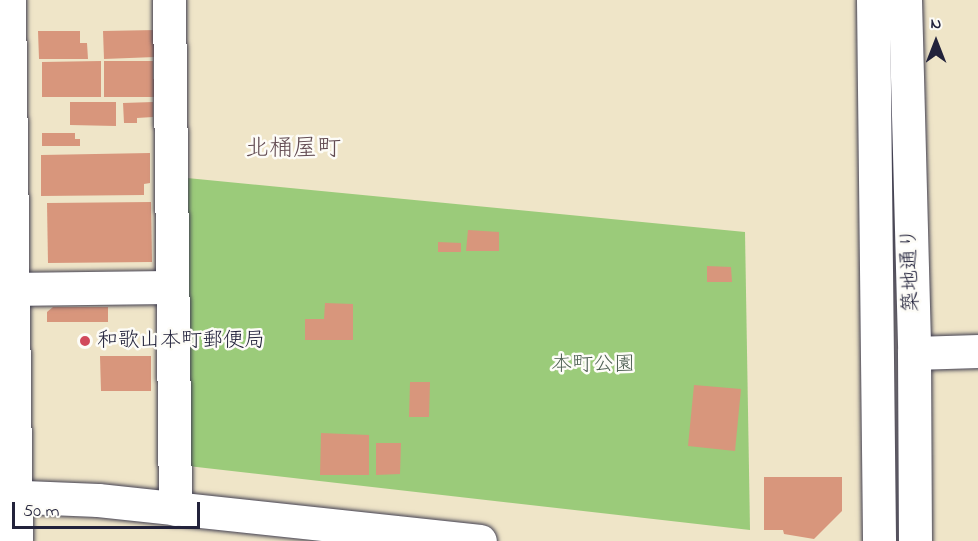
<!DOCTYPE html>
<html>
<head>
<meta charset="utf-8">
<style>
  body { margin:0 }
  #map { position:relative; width:978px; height:541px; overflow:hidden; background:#efe5c8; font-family:"Indie Flower","Klee One",sans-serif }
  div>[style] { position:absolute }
  .green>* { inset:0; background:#9bcb7a }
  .building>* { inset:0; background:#d8967c }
  .roads { filter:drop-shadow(0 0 2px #413f50) drop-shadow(0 0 2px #413f50) }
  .minor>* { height:33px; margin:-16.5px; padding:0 16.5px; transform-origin:16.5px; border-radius:16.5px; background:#fff }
  .dots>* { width:16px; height:16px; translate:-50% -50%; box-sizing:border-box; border:3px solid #fdfcf7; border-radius:50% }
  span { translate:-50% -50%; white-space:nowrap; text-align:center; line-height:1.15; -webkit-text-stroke:5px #fdfcf7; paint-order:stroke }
  .street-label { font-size:21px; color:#22223b }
  .poi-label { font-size:21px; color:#22223b }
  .left { translate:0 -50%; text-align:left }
  .park-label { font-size:21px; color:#4c5d51 }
  .quarter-label { font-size:24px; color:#624b52 }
  .north { position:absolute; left:906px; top:12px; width:60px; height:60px; -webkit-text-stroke:4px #fdfcf7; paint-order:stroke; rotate:0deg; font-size:16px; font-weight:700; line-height:24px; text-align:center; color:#22223b }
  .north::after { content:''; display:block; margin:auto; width:21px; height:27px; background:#22223b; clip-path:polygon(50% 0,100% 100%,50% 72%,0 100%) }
  .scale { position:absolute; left:12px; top:502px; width:188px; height:27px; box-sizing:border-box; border:3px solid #22223b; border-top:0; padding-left:8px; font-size:18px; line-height:21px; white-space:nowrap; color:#22223b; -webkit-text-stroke:4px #fdfcf7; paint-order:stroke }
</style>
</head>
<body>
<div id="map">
  <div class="green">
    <div style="clip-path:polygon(187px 178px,745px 232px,750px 530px,188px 466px)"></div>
  </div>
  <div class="building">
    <div style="clip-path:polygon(156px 30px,155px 57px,104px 59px,103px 31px)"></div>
    <div style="clip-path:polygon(38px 31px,80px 31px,80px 43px,87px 43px,88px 59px,39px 59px)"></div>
    <div style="clip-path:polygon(101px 61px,101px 97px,42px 97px,42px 62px)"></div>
    <div style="clip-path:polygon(104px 61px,153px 61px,153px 79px,158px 79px,158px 97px,104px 97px)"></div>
    <div style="clip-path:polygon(70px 102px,116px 102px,116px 126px,70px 125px)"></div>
    <div style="clip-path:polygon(153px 102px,153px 117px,137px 118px,137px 123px,124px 123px,123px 103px)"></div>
    <div style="clip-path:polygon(42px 133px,75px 133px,75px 139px,80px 139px,80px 146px,42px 146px)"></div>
    <div style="clip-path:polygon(150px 153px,150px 183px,144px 184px,144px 195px,41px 196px,41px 155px)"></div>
    <div style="clip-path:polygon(151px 202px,152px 262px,48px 263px,47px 203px)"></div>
    <div style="clip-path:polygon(468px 230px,499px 232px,499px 251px,466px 251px)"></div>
    <div style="clip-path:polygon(438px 242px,461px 243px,461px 252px,438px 252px)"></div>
    <div style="clip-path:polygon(707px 266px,731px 267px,732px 282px,707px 282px)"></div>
    <div style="clip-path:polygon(325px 303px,353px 304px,353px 340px,305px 340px,305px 319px,324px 319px)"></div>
    <div style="clip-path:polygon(53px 307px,108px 307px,108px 322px,47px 322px,47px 312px)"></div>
    <div style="clip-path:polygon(100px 356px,151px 356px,151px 391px,101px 391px)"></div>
    <div style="clip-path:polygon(410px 382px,430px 382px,429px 417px,409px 417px)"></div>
    <div style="clip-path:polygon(694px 385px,741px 389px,735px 451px,688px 446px)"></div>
    <div style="clip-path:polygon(321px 433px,369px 435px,369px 475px,320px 475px)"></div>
    <div style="clip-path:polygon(376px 443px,401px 443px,400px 474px,376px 475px)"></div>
    <div style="clip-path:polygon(764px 477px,842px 477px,842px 511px,814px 539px,784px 534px,783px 530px,764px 530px)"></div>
  </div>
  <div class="roads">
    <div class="minor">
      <div style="left:9px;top:0;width:541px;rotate:89.26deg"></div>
      <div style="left:169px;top:0;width:509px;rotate:89.32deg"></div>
      <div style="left:873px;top:0;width:541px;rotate:89.36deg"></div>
      <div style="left:905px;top:0;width:353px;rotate:88.5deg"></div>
      <div style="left:914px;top:353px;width:188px;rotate:89.7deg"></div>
      <div style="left:0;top:289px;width:171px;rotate:-0.7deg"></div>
      <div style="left:914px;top:353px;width:64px;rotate:-1.8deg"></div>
      <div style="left:0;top:496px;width:98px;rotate:2.3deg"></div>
      <div style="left:98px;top:500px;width:384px;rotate:6.1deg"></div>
    </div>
  </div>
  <div class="dots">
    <div style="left:85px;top:341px;background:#d1495b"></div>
  </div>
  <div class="street-label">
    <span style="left:911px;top:270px;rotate:-92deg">築地通り</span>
  </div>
  <div class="poi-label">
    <span class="left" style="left:97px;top:341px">和歌山本町郵便局</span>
  </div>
  <div class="park-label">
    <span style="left:593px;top:365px">本町公園</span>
  </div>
  <div class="quarter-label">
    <span style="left:293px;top:150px">北桶屋町</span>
  </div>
  <div class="north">N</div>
  <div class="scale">50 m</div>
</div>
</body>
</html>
